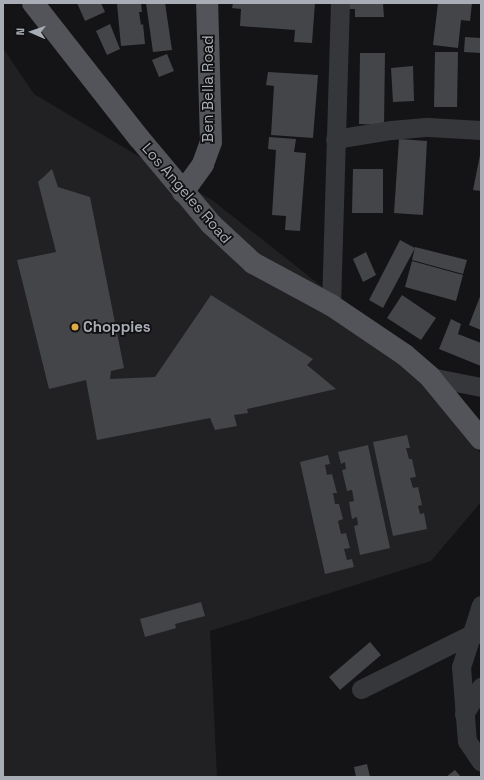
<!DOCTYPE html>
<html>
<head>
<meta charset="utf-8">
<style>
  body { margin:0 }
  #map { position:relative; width:484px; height:780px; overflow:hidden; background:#141416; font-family:"Space Grotesk",sans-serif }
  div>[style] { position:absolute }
  .built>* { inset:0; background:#212123 }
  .building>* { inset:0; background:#444549 }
  .minor>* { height:19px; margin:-9.5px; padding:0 9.5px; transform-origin:9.5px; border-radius:9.5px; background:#36373b }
  .major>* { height:22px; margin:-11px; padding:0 11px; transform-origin:11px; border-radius:11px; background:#525459 }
  .dots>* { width:11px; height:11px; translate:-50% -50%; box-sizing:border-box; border:2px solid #101011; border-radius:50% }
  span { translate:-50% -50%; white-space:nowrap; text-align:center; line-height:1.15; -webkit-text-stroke:3.5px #101011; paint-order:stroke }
  .street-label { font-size:15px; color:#a8acb5 }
  .poi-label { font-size:15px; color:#a8acb5; font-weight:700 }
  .left { translate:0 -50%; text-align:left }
  .frame { position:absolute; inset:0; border:4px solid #a8acb5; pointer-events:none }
  .north { position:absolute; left:12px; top:12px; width:40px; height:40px; -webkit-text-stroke:3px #101011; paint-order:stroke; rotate:272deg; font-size:11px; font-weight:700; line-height:16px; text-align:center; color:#a8acb5 }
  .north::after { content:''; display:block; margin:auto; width:14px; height:18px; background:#a8acb5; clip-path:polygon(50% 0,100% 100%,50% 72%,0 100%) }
</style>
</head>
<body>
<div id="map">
  <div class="built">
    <div style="clip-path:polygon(3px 48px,34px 94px,212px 200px,381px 333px,481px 454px,481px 502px,431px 561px,210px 631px,217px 777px,3px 777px)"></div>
  </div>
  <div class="building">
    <div style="clip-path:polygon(77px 3px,101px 3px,105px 12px,85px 21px)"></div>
    <div style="clip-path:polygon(141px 3px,142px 12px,139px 12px,141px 25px,143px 24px,145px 44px,121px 46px,117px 4px)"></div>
    <div style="clip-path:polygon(146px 3px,165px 3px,172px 50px,153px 52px)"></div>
    <div style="clip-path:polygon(233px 3px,315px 3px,312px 43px,294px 42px,295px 30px,240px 26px,241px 9px,232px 8px)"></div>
    <div style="clip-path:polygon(347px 3px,383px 3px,384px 17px,355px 17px,355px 9px,348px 9px)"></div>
    <div style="clip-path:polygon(438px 3px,472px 3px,470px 21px,461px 20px,458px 48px,433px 45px)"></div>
    <div style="clip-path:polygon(110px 24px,120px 49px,107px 55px,96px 31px)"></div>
    <div style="clip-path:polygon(465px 37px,481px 38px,481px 53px,464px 52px)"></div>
    <div style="clip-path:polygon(435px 52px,458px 52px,457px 107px,434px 107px)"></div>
    <div style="clip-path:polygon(360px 53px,385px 53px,384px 125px,359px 124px)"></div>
    <div style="clip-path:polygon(167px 54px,174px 71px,159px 77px,152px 60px)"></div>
    <div style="clip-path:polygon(413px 66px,414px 101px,393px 102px,391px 68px)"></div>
    <div style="clip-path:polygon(268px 72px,318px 75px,313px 138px,271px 135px,274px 86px,266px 85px)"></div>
    <div style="clip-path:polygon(269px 137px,296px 139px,294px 152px,306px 153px,300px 231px,285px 230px,286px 216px,272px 215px,276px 150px,268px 149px)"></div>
    <div style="clip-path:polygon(399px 139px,427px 141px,423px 215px,394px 213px)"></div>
    <div style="clip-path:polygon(480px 155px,481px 155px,481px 191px,473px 190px)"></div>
    <div style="clip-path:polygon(52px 169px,58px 187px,90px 197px,124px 368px,111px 371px,110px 379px,155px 377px,211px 295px,313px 359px,307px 365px,336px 389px,247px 409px,248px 413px,234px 415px,237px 426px,215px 430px,210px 418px,97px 440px,86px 380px,49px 389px,17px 260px,56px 252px,38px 182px)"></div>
    <div style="clip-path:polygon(353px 169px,383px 169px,383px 213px,352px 213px)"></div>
    <div style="clip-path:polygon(400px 240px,415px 248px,383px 308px,369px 300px)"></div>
    <div style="clip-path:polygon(415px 247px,467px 260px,463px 274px,412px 260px)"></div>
    <div style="clip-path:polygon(366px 252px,376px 275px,363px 282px,353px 259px)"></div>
    <div style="clip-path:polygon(412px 261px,463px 275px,456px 301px,405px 287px)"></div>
    <div style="clip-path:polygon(481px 294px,481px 330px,469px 325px)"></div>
    <div style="clip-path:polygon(402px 295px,436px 318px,421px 340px,387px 318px)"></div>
    <div style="clip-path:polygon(451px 319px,461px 324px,458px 334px,481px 343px,481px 366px,439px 349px)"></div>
    <div style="clip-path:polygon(407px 435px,410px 448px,406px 448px,409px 459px,412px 459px,416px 477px,410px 478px,413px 488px,418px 487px,422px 505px,418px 506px,420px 514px,424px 513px,427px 529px,393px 536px,373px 442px)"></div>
    <div style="clip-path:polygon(368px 445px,390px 548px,360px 555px,354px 526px,358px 525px,357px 517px,352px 519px,349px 502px,354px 501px,352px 490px,347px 491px,342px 470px,346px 469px,345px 462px,341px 464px,338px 452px)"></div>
    <div style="clip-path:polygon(328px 455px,330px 464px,325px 465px,327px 475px,332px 474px,337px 493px,333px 493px,335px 504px,339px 504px,343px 519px,338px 521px,341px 534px,346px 533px,350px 548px,344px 549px,347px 560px,352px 559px,354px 567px,325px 574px,300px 462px)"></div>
    <div style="clip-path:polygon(201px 602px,205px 616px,175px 624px,176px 628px,145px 637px,140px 619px)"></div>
    <div style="clip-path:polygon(370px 642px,381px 655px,340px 690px,329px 677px)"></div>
    <div style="clip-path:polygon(367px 764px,370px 777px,356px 777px,354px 767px)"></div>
    <div style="clip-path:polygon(455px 770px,461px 777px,446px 777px)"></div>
  </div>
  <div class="minor">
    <div style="left:335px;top:139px;width:57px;rotate:-9.1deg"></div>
    <div style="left:391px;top:130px;width:37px;rotate:-5deg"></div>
    <div style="left:428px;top:127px;width:53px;rotate:3.2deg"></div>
    <div style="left:331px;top:305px;width:302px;rotate:-88.3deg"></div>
    <div style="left:430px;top:377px;width:52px;rotate:11.1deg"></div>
    <div style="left:481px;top:605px;width:65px;rotate:107.9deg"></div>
    <div style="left:461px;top:667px;width:74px;rotate:85.4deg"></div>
    <div style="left:467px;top:741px;width:25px;rotate:56deg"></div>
    <div style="left:361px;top:689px;width:124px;rotate:-26.4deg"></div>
    <div style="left:472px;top:634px;width:6px"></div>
    <div style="left:464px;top:714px;width:32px;rotate:-58deg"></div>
  </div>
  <div class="major">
    <div style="left:33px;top:3px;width:172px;rotate:51.9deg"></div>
    <div style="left:139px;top:138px;width:112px;rotate:50.1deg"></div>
    <div style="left:211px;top:224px;width:57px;rotate:42.9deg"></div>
    <div style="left:253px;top:263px;width:89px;rotate:28.3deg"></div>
    <div style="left:331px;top:305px;width:89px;rotate:34deg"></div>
    <div style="left:405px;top:355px;width:33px;rotate:41deg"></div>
    <div style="left:430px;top:377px;width:80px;rotate:50.6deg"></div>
    <div style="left:183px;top:192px;width:34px;rotate:-54deg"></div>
    <div style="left:203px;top:164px;width:23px;rotate:-70deg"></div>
    <div style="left:211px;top:142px;width:139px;rotate:-91.6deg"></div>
  </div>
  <div class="dots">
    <div style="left:75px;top:327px;background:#dfaa43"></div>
  </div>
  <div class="street-label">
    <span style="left:208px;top:89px;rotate:-90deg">Ben Bella Road</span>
    <span style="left:187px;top:193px;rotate:49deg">Los Angeles Road</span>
  </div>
  <div class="poi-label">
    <span class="left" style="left:83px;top:327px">Choppies</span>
  </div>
  <div class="frame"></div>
  <div class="north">N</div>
</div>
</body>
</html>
